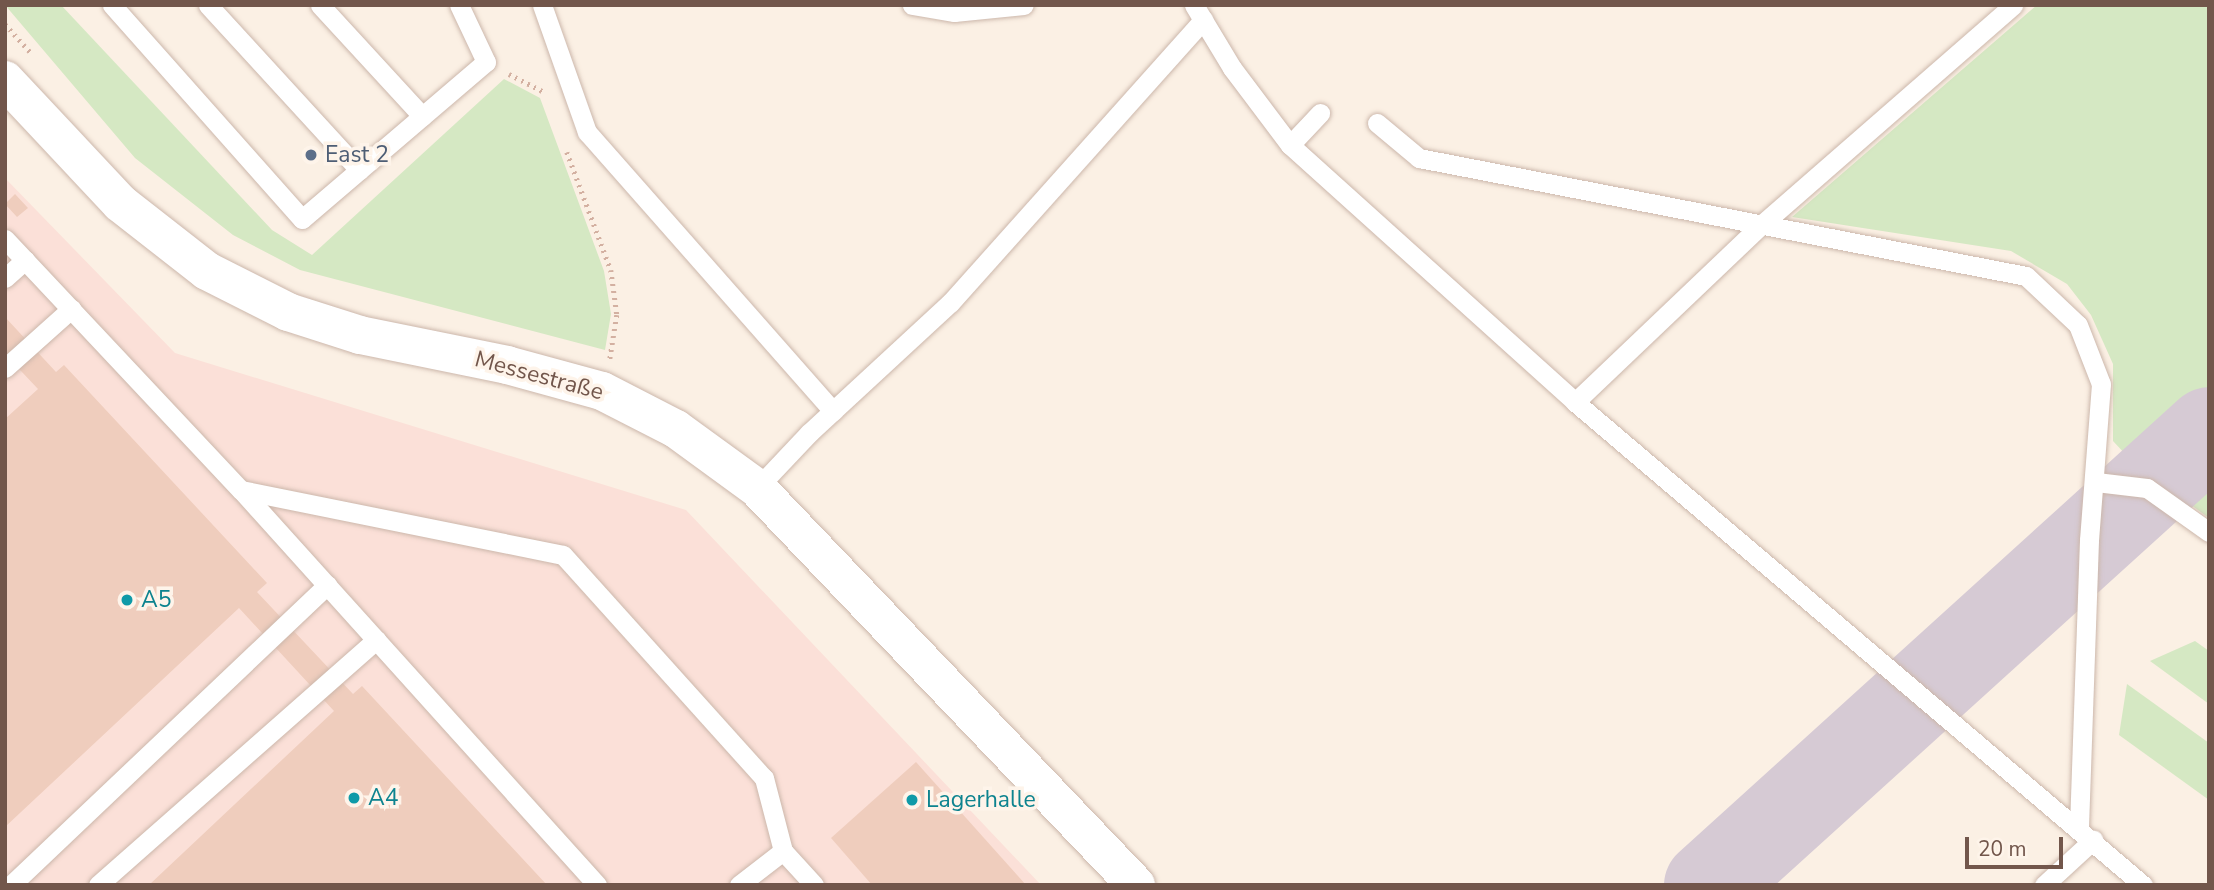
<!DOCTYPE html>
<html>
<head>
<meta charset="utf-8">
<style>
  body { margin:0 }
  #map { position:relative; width:2214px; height:890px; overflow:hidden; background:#fbf0e4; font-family:"Nunito Sans",sans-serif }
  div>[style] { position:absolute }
  .commercial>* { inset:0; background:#fbe0d8 }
  .green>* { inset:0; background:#d5e8c3 }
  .taxiway>* { height:89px; margin:-44.5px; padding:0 44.5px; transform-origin:44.5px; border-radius:44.5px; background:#d6cad4 }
  .building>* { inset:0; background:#efcdbd }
  .path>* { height:4.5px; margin-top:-2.25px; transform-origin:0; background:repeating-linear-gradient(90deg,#d3b0a1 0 2px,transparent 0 7px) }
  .roads { filter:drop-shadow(0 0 2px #ccb7ab) drop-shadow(0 0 2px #ccb7ab) }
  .service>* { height:19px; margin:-9.5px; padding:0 9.5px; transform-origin:9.5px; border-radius:9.5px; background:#fff }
  .tertiary>* { height:38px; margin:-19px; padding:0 19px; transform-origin:19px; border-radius:19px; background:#fff }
  .dots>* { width:19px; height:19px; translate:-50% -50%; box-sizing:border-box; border:4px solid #fef4ea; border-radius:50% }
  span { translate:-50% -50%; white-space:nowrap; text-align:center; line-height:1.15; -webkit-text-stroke:7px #fef4ea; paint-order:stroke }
  .service-label { font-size:23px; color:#4e5e75 }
  .left { translate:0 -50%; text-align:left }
  .street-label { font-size:23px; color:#72564b }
  .culture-label { font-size:23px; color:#0d838f }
  .frame { position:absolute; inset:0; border:7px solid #72564b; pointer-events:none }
  .scale { position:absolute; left:1965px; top:837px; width:98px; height:32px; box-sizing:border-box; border:4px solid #72564b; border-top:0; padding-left:9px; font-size:21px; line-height:24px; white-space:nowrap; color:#72564b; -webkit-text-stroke:5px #fef4ea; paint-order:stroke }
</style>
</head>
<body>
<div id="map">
  <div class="commercial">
    <div style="clip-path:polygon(5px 178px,175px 353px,686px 510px,1041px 885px,5px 885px)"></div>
  </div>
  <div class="green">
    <div style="clip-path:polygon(5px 5px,61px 5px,272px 230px,312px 255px,504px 79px,540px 98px,604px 271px,611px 314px,605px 350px,300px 270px,233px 235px,135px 158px)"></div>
    <div style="clip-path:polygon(2037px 5px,2209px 5px,2209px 411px,2142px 472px,2113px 441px,2113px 364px,2091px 315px,2067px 284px,2011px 251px,1792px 217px)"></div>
    <div style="clip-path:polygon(2209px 463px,2209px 518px,2176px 494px)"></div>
    <div style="clip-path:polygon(2195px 641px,2209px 651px,2209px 704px,2150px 661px)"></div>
    <div style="clip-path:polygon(2127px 684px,2209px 743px,2209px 800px,2119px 735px)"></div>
  </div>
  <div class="taxiway">
    <div style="left:1708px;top:885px;width:676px;rotate:-42.18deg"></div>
  </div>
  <div class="building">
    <div style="clip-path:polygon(15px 194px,28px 208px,17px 217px,5px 204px)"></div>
    <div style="clip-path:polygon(5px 317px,56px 372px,64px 365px,267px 583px,257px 592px,353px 694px,362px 686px,547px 885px,149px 885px,334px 711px,239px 608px,5px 827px,5px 419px,38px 389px,5px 354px)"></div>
    <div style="clip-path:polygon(916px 762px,1026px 885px,872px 885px,831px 838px)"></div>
  </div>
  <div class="path">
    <div style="left:5px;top:24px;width:38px;rotate:48deg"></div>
    <div style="left:509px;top:74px;width:39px;rotate:27deg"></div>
    <div style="left:567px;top:152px;width:126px;rotate:69.6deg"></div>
    <div style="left:611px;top:270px;width:45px;rotate:82.4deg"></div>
    <div style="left:617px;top:315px;width:45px;rotate:99deg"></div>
  </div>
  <div class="roads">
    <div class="service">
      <div style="left:112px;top:5px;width:286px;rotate:48.4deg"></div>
      <div style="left:302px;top:219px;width:242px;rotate:-40.5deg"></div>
      <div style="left:486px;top:62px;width:63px;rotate:-115.3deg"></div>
      <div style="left:208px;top:5px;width:224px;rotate:47.5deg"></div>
      <div style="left:320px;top:5px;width:151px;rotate:47.4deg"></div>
      <div style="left:542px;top:5px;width:135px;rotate:70.5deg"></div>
      <div style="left:587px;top:132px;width:372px;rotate:48.6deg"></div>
      <div style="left:912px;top:5px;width:43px;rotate:9.5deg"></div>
      <div style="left:954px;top:12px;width:70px;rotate:-5.7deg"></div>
      <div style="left:1194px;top:5px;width:74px;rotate:58.9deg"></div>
      <div style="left:1232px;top:68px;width:96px;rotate:53deg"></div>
      <div style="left:1290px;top:145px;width:384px;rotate:42deg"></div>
      <div style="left:1575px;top:402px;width:746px;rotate:40.38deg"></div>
      <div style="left:1377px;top:123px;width:55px;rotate:39.8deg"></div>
      <div style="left:1419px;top:158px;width:618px;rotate:11deg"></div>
      <div style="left:2026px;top:276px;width:71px;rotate:43.3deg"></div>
      <div style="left:2078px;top:325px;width:63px;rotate:68.7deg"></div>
      <div style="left:2101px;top:384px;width:156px;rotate:94.4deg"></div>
      <div style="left:2089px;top:540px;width:288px;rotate:92deg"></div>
      <div style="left:1290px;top:145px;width:44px;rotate:-46.8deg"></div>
      <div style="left:5px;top:239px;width:345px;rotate:46.8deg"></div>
      <div style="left:241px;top:490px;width:532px;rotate:47.97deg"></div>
      <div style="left:5px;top:278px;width:27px;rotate:-42deg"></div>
      <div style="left:5px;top:368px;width:89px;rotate:-41.8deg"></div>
      <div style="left:1575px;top:402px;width:255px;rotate:-43.6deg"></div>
      <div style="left:1760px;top:226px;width:336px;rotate:-41.1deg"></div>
      <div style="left:2096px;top:482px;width:51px;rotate:6.7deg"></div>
      <div style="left:2147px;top:488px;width:76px;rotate:35.4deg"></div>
      <div style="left:757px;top:488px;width:76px;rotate:-46.6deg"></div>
      <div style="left:809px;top:433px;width:192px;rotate:-42.7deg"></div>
      <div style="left:950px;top:303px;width:380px;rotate:-48.2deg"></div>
      <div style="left:241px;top:490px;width:328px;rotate:11.4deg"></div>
      <div style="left:563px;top:555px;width:300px;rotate:48deg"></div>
      <div style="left:764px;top:778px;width:75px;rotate:75.4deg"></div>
      <div style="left:11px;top:885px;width:436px;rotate:-43.5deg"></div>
      <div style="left:98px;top:885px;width:371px;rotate:-41.4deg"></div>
      <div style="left:739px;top:885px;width:56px;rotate:-37.7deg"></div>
      <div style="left:783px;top:851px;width:46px;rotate:47.6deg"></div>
      <div style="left:2044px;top:885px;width:67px;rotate:-42.6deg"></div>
    </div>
    <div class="tertiary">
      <div style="left:5px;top:80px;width:168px;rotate:46.9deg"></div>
      <div style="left:120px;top:203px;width:110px;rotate:38deg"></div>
      <div style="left:207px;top:271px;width:91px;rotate:26.8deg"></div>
      <div style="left:288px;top:312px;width:76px;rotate:17.7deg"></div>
      <div style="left:360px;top:335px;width:150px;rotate:11.5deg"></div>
      <div style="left:507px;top:365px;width:98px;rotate:15.3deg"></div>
      <div style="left:602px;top:391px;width:83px;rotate:27.2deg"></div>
      <div style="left:676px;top:429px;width:100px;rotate:36.1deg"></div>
      <div style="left:757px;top:488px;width:549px;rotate:46.33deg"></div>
    </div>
  </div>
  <div class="dots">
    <div style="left:311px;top:155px;background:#5c6f8a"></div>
    <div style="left:127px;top:600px;background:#0f9aa8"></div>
    <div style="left:354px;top:798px;background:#0f9aa8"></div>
    <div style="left:912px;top:800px;background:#0f9aa8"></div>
  </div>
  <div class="service-label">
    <span class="left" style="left:325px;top:155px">East 2</span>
  </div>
  <div class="street-label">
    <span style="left:539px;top:376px;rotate:15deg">Messestraße</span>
  </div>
  <div class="culture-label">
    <span class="left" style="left:141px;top:600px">A5</span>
    <span class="left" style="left:368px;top:798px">A4</span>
    <span class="left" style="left:926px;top:800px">Lagerhalle</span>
  </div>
  <div class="frame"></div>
  <div class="scale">20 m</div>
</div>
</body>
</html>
